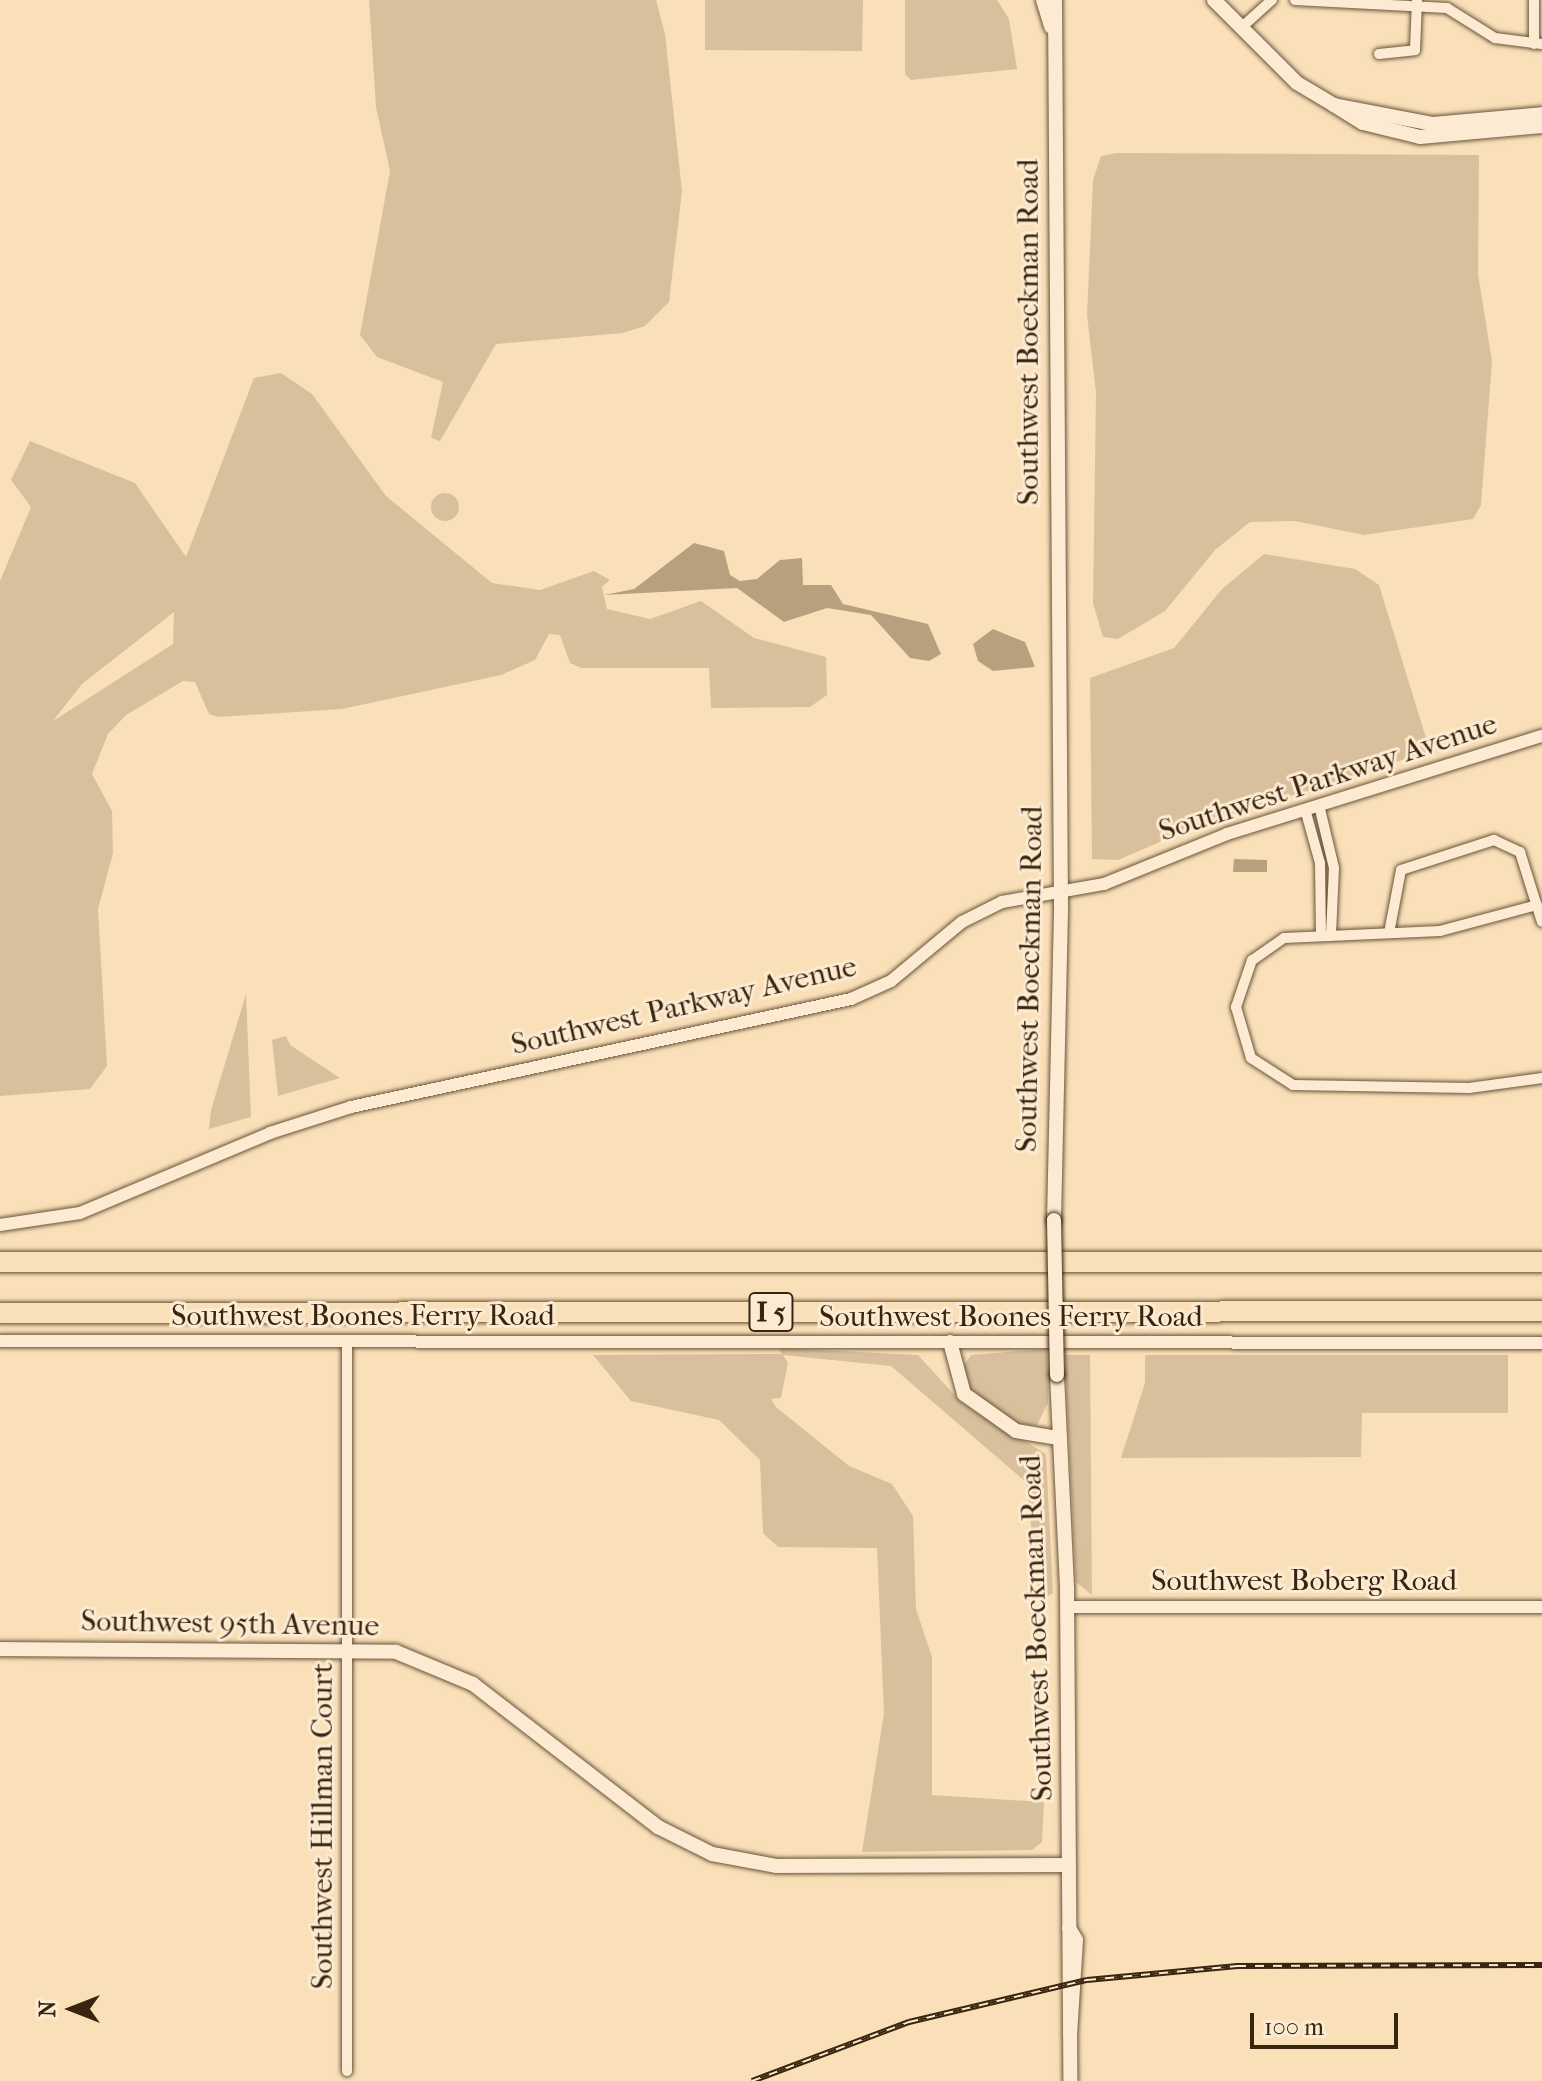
<!DOCTYPE html>
<html>
<head>
<meta charset="utf-8">
<style>
  body { margin:0 }
  #map { position:relative; width:1542px; height:2081px; overflow:hidden; background:#fae0b9; font-family:"IM FELL French Canon",serif }
  div>[style] { position:absolute }
  .green>* { inset:0; background:#d9c09c }
  .round { border-radius:50% }
  .water>* { inset:0; background:#b8a07f }
  .roads { filter:drop-shadow(0 0 2px #68543a) drop-shadow(0 0 2px #68543a) }
  .minor>* { height:10px; margin:-5px; padding:0 5px; transform-origin:5px; border-radius:5px; background:#fcebd2 }
  .tertiary>* { height:12px; margin:-6px; padding:0 6px; transform-origin:6px; border-radius:6px; background:#fcebd2 }
  .secondary>* { height:14px; margin:-7px; padding:0 7px; transform-origin:7px; border-radius:7px; background:#fcebd2 }
  .motorway>* { height:20px; margin:-10px; padding:0 10px; transform-origin:10px; border-radius:10px; background:#fae0b9 }
  .rail>* { height:6px; margin-top:-3px; transform-origin:0; background:repeating-linear-gradient(90deg,#fcebd2 0 9px,#38250f 0 18px); box-sizing:border-box; border-block:2px solid #38250f }
  .bridges { filter:drop-shadow(0 0 2px #38250f) drop-shadow(0 0 2px #38250f) }
  .secondary-bridge>* { height:14px; margin:-7px; padding:0 7px; transform-origin:7px; border-radius:7px; background:#fcebd2 }
  span { translate:-50% -50%; white-space:nowrap; text-align:center; line-height:1.15; -webkit-text-stroke:6px #fcebd2; paint-order:stroke }
  .shield-label span { padding:2px 6px; background:#fcebd2; border:2px solid; border-radius:6px; -webkit-text-stroke-width:0 }
  .shield-label { font-size:28px; color:#38250f; font-weight:700 }
  .street-label { font-size:30px; color:#38250f }
  .north { position:absolute; left:32px; top:1969px; width:80px; height:80px; -webkit-text-stroke:6px #fcebd2; paint-order:stroke; rotate:270deg; font-size:22px; font-weight:700; line-height:32px; text-align:center; color:#38250f }
  .north::after { content:''; display:block; margin:auto; width:28px; height:36px; background:#38250f; clip-path:polygon(50% 0,100% 100%,50% 72%,0 100%) }
  .scale { position:absolute; left:1250px; top:2013px; width:148px; height:36px; box-sizing:border-box; border:4px solid #38250f; border-top:0; padding-left:10px; font-size:24px; line-height:28px; white-space:nowrap; color:#38250f; -webkit-text-stroke:6px #fcebd2; paint-order:stroke }
</style>
</head>
<body>
<div id="map">
  <div class="green">
    <div style="clip-path:polygon(369px 0,656px 0,665px 34px,682px 191px,669px 302px,645px 326px,623px 333px,496px 344px,440px 441px,431px 438px,443px 382px,377px 357px,360px 335px,390px 171px,376px 107px)"></div>
    <div style="clip-path:polygon(705px 0,863px 0,862px 51px,705px 50px)"></div>
    <div style="clip-path:polygon(905px 0,997px 0,1009px 19px,1017px 69px,911px 80px,905px 74px)"></div>
    <div style="clip-path:polygon(1117px 153px,1479px 155px,1478px 274px,1492px 361px,1481px 505px,1473px 519px,1364px 535px,1295px 521px,1250px 522px,1215px 550px,1165px 611px,1118px 639px,1103px 637px,1093px 603px,1096px 393px,1087px 315px,1093px 180px,1101px 156px)"></div>
    <div style="clip-path:polygon(evenodd,281px 373px,312px 394px,386px 496px,492px 583px,540px 590px,594px 571px,610px 580px,602px 587px,607px 609px,650px 619px,701px 601px,754px 638px,826px 657px,827px 695px,810px 707px,711px 708px,709px 668px,581px 668px,570px 663px,560px 635px,549px 634px,535px 660px,501px 675px,342px 709px,218px 717px,209px 714px,195px 682px,183px 681px,126px 715px,108px 734px,92px 774px,112px 811px,113px 853px,98px 909px,107px 1066px,90px 1089px,0 1096px,0 581px,31px 507px,11px 480px,30px 441px,135px 483px,186px 557px,254px 378px,281px 373px,174px 612px,173px 644px,53px 721px,82px 684px,174px 612px)"></div>
    <div class="round" style="left:431px;top:493px;width:28px;height:28px"></div>
    <div style="clip-path:polygon(1264px 554px,1355px 569px,1379px 585px,1430px 751px,1190px 829px,1118px 860px,1092px 859px,1090px 678px,1174px 648px,1222px 589px)"></div>
    <div style="clip-path:polygon(246px 994px,251px 1117px,209px 1129px,211px 1110px)"></div>
    <div style="clip-path:polygon(286px 1036px,290px 1045px,340px 1078px,278px 1096px,272px 1040px)"></div>
    <div style="clip-path:polygon(778px 1348px,918px 1355px,962px 1403px,1046px 1454px,1053px 1593px,1040px 1600px,1026px 1482px,891px 1366px,783px 1355px,788px 1363px,781px 1398px,771px 1399px,776px 1407px,849px 1466px,892px 1484px,913px 1516px,916px 1609px,932px 1657px,932px 1795px,1044px 1802px,1042px 1842px,1032px 1850px,862px 1852px,884px 1713px,877px 1548px,778px 1547px,763px 1533px,760px 1460px,719px 1420px,631px 1401px,593px 1355px,782px 1354px)"></div>
    <div style="clip-path:polygon(1047px 1349px,1048px 1403px,1037px 1425px,1016px 1424px,968px 1388px,962px 1368px,971px 1355px)"></div>
    <div style="clip-path:polygon(1065px 1355px,1090px 1355px,1092px 1595px,1076px 1582px)"></div>
    <div style="clip-path:polygon(1145px 1355px,1508px 1355px,1508px 1413px,1362px 1413px,1361px 1457px,1121px 1458px,1145px 1383px)"></div>
  </div>
  <div class="water">
    <div style="clip-path:polygon(694px 543px,724px 551px,730px 575px,740px 581px,757px 579px,780px 560px,802px 558px,803px 585px,831px 585px,843px 604px,928px 624px,941px 654px,929px 661px,910px 658px,871px 615px,827px 608px,784px 622px,737px 588px,604px 595px,634px 589px)"></div>
    <div style="clip-path:polygon(993px 629px,1025px 642px,1035px 667px,993px 671px,978px 661px,973px 644px)"></div>
    <div style="clip-path:polygon(1234px 859px,1267px 860px,1267px 872px,1233px 872px)"></div>
  </div>
  <div class="roads">
    <div class="minor">
      <div style="left:1295px;top:0;width:152px;rotate:3deg"></div>
      <div style="left:1447px;top:8px;width:57px;rotate:32deg"></div>
      <div style="left:1495px;top:38px;width:47px;rotate:7.3deg"></div>
      <div style="left:1534px;top:0;width:44px;rotate:90deg"></div>
      <div style="left:1243px;top:26px;width:39px;rotate:-42deg"></div>
      <div style="left:1379px;top:54px;width:36px;rotate:-6deg"></div>
      <div style="left:1415px;top:50px;width:50px;rotate:-87.7deg"></div>
      <div style="left:1319px;top:805px;width:65px;rotate:76.6deg"></div>
      <div style="left:1334px;top:868px;width:66px;rotate:92.6deg"></div>
      <div style="left:1305px;top:809px;width:56px;rotate:74.5deg"></div>
      <div style="left:1320px;top:863px;width:72px;rotate:89.2deg"></div>
      <div style="left:1537px;top:905px;width:100px;rotate:165deg"></div>
      <div style="left:1440px;top:931px;width:156px;rotate:177.4deg"></div>
      <div style="left:1284px;top:938px;width:39px;rotate:145deg"></div>
      <div style="left:1252px;top:960px;width:50px;rotate:108.8deg"></div>
      <div style="left:1236px;top:1007px;width:53px;rotate:73.6deg"></div>
      <div style="left:1251px;top:1058px;width:50px;rotate:32.7deg"></div>
      <div style="left:1293px;top:1085px;width:176px;rotate:1deg"></div>
      <div style="left:1469px;top:1088px;width:74px;rotate:-7.8deg"></div>
      <div style="left:1389px;top:933px;width:64px;rotate:-79.2deg"></div>
      <div style="left:1401px;top:870px;width:98px;rotate:-17.9deg"></div>
      <div style="left:1494px;top:840px;width:29px;rotate:25deg"></div>
      <div style="left:1520px;top:852px;width:73px;rotate:72.6deg"></div>
      <div style="left:347px;top:1341px;width:730px;rotate:90deg"></div>
    </div>
    <div class="tertiary">
      <div style="left:0;top:1225px;width:81px;rotate:-8.5deg"></div>
      <div style="left:80px;top:1213px;width:206px;rotate:-22.8deg"></div>
      <div style="left:270px;top:1133px;width:85px;rotate:-17.8deg"></div>
      <div style="left:351px;top:1107px;width:512px;rotate:-12.19deg"></div>
      <div style="left:851px;top:999px;width:44px;rotate:-24.2deg"></div>
      <div style="left:891px;top:981px;width:92px;rotate:-39.7deg"></div>
      <div style="left:962px;top:922px;width:45px;rotate:-26.6deg"></div>
      <div style="left:1002px;top:902px;width:104px;rotate:-10deg"></div>
      <div style="left:1104px;top:884px;width:133px;rotate:-22.1deg"></div>
      <div style="left:1227px;top:834px;width:330px;rotate:-17.3deg"></div>
      <div style="left:0;top:1341px;width:1542px;rotate:0.07deg"></div>
      <div style="left:1067px;top:1607px;width:475px"></div>
    </div>
    <div class="secondary">
      <div style="left:1043px;top:0;width:28px;rotate:73deg"></div>
      <div style="left:1214px;top:0;width:117px;rotate:45deg"></div>
      <div style="left:1297px;top:83px;width:43px;rotate:30.7deg"></div>
      <div style="left:1334px;top:105px;width:101px;rotate:10.9deg"></div>
      <div style="left:1433px;top:124px;width:109px;rotate:-5.2deg"></div>
      <div style="left:1334px;top:105px;width:34px;rotate:32deg"></div>
      <div style="left:1363px;top:123px;width:59px;rotate:13.8deg"></div>
      <div style="left:1420px;top:137px;width:122px;rotate:-5.2deg"></div>
      <div style="left:1054px;top:1220px;width:313px;rotate:-88.7deg"></div>
      <div style="left:1061px;top:907px;width:907px;rotate:-90.38deg"></div>
      <div style="left:950px;top:1342px;width:54px;rotate:74.9deg"></div>
      <div style="left:964px;top:1394px;width:64px;rotate:35.4deg"></div>
      <div style="left:1016px;top:1431px;width:43px;rotate:9.5deg"></div>
      <div style="left:1057px;top:1375px;width:216px;rotate:87.3deg"></div>
      <div style="left:1067px;top:1591px;width:490px;rotate:89.6deg"></div>
      <div style="left:0;top:1649px;width:396px;rotate:0.4deg"></div>
      <div style="left:396px;top:1652px;width:83px;rotate:22.6deg"></div>
      <div style="left:473px;top:1684px;width:234px;rotate:37.7deg"></div>
      <div style="left:658px;top:1827px;width:60px;rotate:26.6deg"></div>
      <div style="left:712px;top:1854px;width:65px;rotate:10.6deg"></div>
      <div style="left:776px;top:1866px;width:293px;rotate:-0.2deg"></div>
      <div style="left:1069px;top:1928px;width:14px;rotate:60deg"></div>
      <div style="left:1076px;top:1940px;width:95px;rotate:93.6deg"></div>
    </div>
    <div class="motorway">
      <div style="left:0;top:1262px;width:1542px"></div>
      <div style="left:0;top:1313px;width:1542px;rotate:-0.07deg"></div>
    </div>
  </div>
  <div class="rail">
    <div style="left:752px;top:2081px;width:168px;rotate:-20.6deg"></div>
    <div style="left:909px;top:2022px;width:183px;rotate:-13.3deg"></div>
    <div style="left:1087px;top:1980px;width:151px;rotate:-5.3deg"></div>
    <div style="left:1237px;top:1966px;width:305px;rotate:-0.2deg"></div>
  </div>
  <div class="bridges">
    <div class="secondary-bridge">
      <div style="left:1054px;top:1220px;width:155px;rotate:88.9deg"></div>
    </div>
  </div>
  <div class="shield-label">
    <span style="left:771px;top:1312px">I 5</span>
  </div>
  <div class="street-label">
    <span style="left:1029px;top:332px;rotate:-90deg">Southwest Boeckman Road</span>
    <span style="left:1328px;top:778px;rotate:-18deg">Southwest Parkway Avenue</span>
    <span style="left:1030px;top:979px;rotate:-89deg">Southwest Boeckman Road</span>
    <span style="left:684px;top:1006px;rotate:-13deg">Southwest Parkway Avenue</span>
    <span style="left:363px;top:1316px">Southwest Boones Ferry Road</span>
    <span style="left:1011px;top:1317px">Southwest Boones Ferry Road</span>
    <span style="left:1304px;top:1581px">Southwest Boberg Road</span>
    <span style="left:230px;top:1624px;rotate:1deg">Southwest 95th Avenue</span>
    <span style="left:1037px;top:1628px;rotate:-92deg">Southwest Boeckman Road</span>
    <span style="left:323px;top:1826px;rotate:-90deg">Southwest Hillman Court</span>
  </div>
  <div class="north">N</div>
  <div class="scale">100 m</div>
</div>
</body>
</html>
